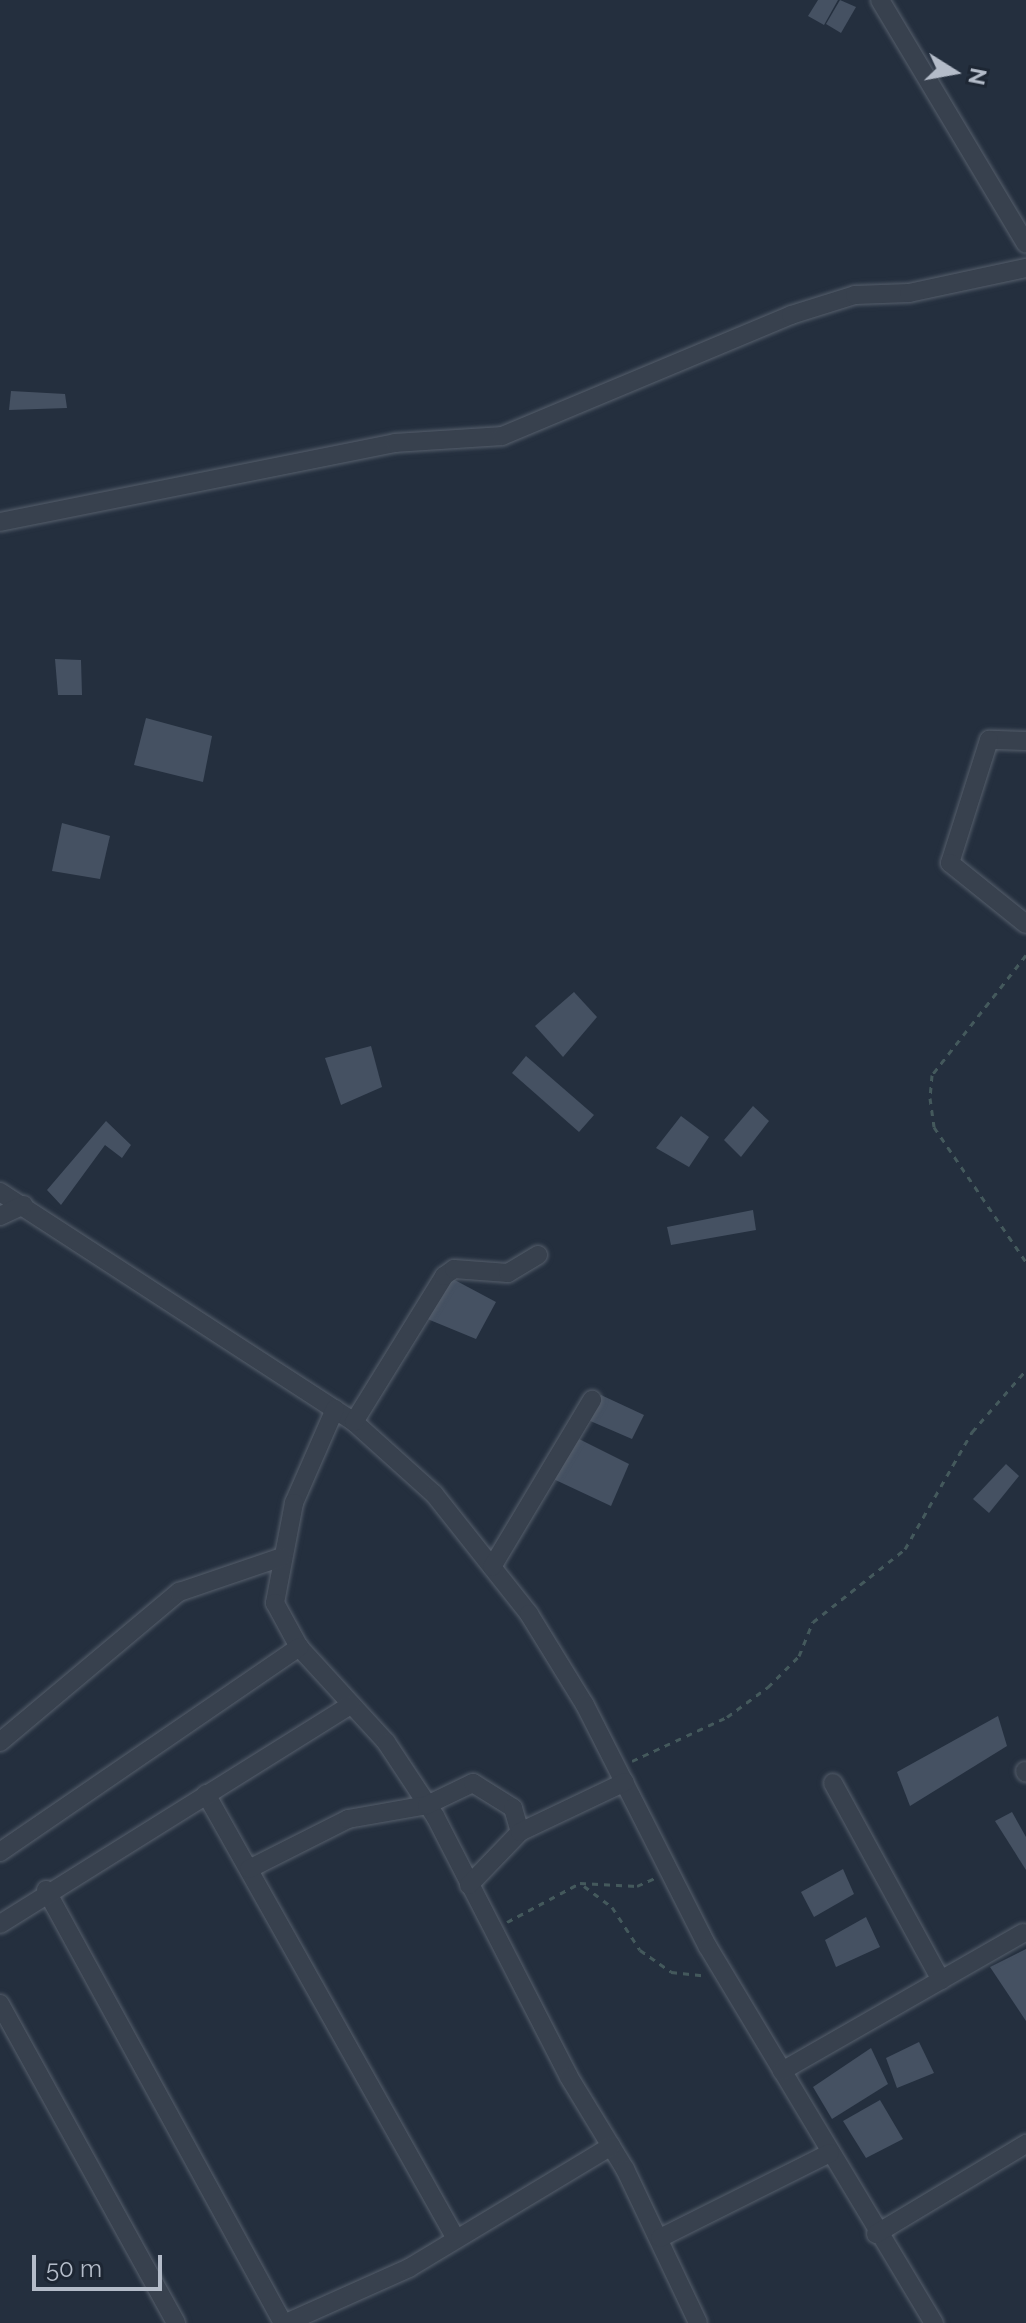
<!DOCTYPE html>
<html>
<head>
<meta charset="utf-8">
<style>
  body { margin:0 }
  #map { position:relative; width:1026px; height:2323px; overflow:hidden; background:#242f3e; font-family:Raleway,sans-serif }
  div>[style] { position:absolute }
  .building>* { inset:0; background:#455162 }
  .path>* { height:3px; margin-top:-1.5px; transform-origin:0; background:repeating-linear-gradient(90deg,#44595c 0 6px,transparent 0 12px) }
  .roads { filter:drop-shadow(0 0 2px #565f6c) drop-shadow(0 0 2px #565f6c) }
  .street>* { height:18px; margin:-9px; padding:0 9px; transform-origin:9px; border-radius:9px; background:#38414e }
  span { translate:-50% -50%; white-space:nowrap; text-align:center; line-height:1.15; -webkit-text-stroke:6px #1d2633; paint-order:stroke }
  .north { position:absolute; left:914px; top:32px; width:80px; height:80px; -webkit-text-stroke:6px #1d2633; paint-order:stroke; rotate:101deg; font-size:22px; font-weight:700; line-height:32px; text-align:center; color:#b4bcc9 }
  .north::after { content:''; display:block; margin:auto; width:28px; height:36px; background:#b4bcc9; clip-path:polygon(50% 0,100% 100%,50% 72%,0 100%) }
  .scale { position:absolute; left:32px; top:2255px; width:130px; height:36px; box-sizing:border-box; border:4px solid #b4bcc9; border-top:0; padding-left:10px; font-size:24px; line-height:28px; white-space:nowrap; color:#b4bcc9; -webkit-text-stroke:6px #1d2633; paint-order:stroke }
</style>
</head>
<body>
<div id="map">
  <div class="building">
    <div style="clip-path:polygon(818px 0,838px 0,824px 25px,808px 16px)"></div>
    <div style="clip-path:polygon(840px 0,856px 7px,841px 33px,826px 24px)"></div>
    <div style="clip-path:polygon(11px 391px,65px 394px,67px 408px,9px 410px)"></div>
    <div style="clip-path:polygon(55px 659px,81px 660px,82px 695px,58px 695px)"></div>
    <div style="clip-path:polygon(146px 718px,212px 736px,203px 782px,134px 765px)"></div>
    <div style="clip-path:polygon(62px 823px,110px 836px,100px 879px,52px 871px)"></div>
    <div style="clip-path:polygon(574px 992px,597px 1017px,563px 1057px,535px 1026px)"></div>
    <div style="clip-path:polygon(371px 1046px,382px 1087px,341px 1105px,325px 1058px)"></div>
    <div style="clip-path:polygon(526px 1056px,594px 1115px,579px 1132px,512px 1073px)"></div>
    <div style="clip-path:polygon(753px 1106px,769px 1121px,741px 1157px,724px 1140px)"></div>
    <div style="clip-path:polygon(681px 1116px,709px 1137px,689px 1167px,656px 1148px)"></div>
    <div style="clip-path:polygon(106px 1121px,131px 1145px,122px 1158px,105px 1145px,61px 1205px,47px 1190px)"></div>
    <div style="clip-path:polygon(753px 1210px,756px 1230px,671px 1245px,667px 1227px)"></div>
    <div style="clip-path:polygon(451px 1278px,496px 1302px,476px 1339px,425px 1318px)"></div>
    <div style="clip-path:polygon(601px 1395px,644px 1415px,632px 1439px,588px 1420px)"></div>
    <div style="clip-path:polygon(579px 1439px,629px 1464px,611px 1506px,547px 1476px)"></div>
    <div style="clip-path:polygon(1006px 1464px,1019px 1476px,989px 1513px,973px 1499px)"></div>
    <div style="clip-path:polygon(998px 1716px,1007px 1746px,910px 1806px,897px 1772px)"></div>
    <div style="clip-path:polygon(1012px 1812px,1026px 1837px,1026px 1870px,995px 1821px)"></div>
    <div style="clip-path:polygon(843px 1869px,854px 1894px,814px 1917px,801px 1892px)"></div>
    <div style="clip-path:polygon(866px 1917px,880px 1947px,836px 1967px,825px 1940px)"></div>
    <div style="clip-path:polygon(1026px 1949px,1026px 2021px,990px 1967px)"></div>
    <div style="clip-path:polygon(919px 2042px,934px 2073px,897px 2088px,886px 2058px)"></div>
    <div style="clip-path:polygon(871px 2048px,888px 2084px,832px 2119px,813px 2087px)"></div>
    <div style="clip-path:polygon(880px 2100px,903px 2139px,866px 2158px,843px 2121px)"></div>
  </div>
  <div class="path">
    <div style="left:1026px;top:955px;width:152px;rotate:128.1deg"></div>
    <div style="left:932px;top:1075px;width:23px;rotate:95deg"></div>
    <div style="left:930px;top:1098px;width:29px;rotate:82deg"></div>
    <div style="left:934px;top:1127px;width:163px;rotate:55.7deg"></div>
    <div style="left:632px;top:1761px;width:105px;rotate:-24.9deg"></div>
    <div style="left:727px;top:1717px;width:51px;rotate:-36.2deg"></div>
    <div style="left:768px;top:1687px;width:44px;rotate:-45deg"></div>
    <div style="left:799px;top:1656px;width:37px;rotate:-68deg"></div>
    <div style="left:813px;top:1622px;width:117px;rotate:-38.4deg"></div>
    <div style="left:905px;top:1549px;width:135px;rotate:-60.2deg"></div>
    <div style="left:972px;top:1432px;width:82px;rotate:-48.9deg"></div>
    <div style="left:584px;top:1886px;width:35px;rotate:37deg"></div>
    <div style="left:612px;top:1907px;width:51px;rotate:56.9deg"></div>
    <div style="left:640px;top:1950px;width:38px;rotate:35deg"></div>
    <div style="left:671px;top:1972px;width:36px;rotate:6deg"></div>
    <div style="left:507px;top:1922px;width:83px;rotate:-28.1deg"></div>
    <div style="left:580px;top:1883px;width:57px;rotate:3deg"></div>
    <div style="left:637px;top:1886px;width:20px;rotate:-24deg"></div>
  </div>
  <div class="roads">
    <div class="street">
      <div style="left:880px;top:0;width:284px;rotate:59.1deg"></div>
      <div style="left:0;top:522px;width:403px;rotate:-11.3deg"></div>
      <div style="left:395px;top:443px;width:107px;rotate:-3.7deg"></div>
      <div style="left:502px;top:436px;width:313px;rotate:-22.7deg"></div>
      <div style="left:791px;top:315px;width:67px;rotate:-17.4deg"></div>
      <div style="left:855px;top:295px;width:54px;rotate:-2.1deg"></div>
      <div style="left:909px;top:293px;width:120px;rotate:-12.1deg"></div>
      <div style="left:1026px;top:741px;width:37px;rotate:-178deg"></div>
      <div style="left:989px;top:740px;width:129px;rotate:107.6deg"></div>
      <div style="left:950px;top:863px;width:97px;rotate:38.8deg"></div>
      <div style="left:0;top:1192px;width:422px;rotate:33deg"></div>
      <div style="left:354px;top:1422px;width:108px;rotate:42deg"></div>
      <div style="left:434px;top:1494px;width:153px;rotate:51.6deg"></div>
      <div style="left:529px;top:1614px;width:107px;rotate:58.4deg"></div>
      <div style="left:585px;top:1705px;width:271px;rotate:63.1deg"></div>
      <div style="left:708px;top:1947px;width:439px;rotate:59deg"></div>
      <div style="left:0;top:1216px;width:26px;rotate:-25deg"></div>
      <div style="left:335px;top:1409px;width:103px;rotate:113.6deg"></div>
      <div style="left:294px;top:1503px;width:102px;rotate:100.8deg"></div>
      <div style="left:275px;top:1603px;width:50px;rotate:61.4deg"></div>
      <div style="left:299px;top:1647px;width:129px;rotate:47.5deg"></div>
      <div style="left:386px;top:1742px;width:89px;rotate:56.5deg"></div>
      <div style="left:435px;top:1816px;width:293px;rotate:62.8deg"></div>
      <div style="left:569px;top:2077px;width:108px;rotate:58.7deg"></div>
      <div style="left:625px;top:2169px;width:170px;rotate:64.6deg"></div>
      <div style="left:354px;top:1422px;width:172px;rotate:-58.3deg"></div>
      <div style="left:444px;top:1276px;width:12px;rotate:-35deg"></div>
      <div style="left:454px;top:1269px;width:54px;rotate:4.2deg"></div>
      <div style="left:508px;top:1273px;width:35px;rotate:-31deg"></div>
      <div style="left:492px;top:1567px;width:195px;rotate:-59.1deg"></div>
      <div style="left:0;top:1742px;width:234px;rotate:-40deg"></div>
      <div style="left:179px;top:1592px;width:109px;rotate:-18.8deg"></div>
      <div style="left:1025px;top:1771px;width:2px;rotate:63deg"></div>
      <div style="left:833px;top:1783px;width:225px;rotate:61.3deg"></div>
      <div style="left:206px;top:1794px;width:508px;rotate:60.66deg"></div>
      <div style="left:0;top:1852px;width:363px;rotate:-34.4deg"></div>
      <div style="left:249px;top:1869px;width:111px;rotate:-26.8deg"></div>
      <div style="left:348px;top:1819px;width:80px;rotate:-10deg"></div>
      <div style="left:427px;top:1805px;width:51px;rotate:-25.6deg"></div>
      <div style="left:473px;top:1783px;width:47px;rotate:32deg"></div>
      <div style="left:513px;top:1808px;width:25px;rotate:74deg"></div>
      <div style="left:469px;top:1885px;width:74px;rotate:-46.1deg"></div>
      <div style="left:520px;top:1832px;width:116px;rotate:-25.5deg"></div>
      <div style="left:46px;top:1890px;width:494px;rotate:61.3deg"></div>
      <div style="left:0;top:1924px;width:413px;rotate:-32deg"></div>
      <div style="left:0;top:2004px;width:364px;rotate:61.1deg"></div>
      <div style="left:782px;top:2071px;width:278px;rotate:-29.8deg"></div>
      <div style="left:876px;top:2234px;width:175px;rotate:-31deg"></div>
      <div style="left:660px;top:2238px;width:190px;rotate:-26.6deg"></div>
      <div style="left:286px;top:2323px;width:135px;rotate:-24.1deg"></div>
      <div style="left:409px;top:2268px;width:236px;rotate:-31.1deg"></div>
    </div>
  </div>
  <div class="north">N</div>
  <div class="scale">50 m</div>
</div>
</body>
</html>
